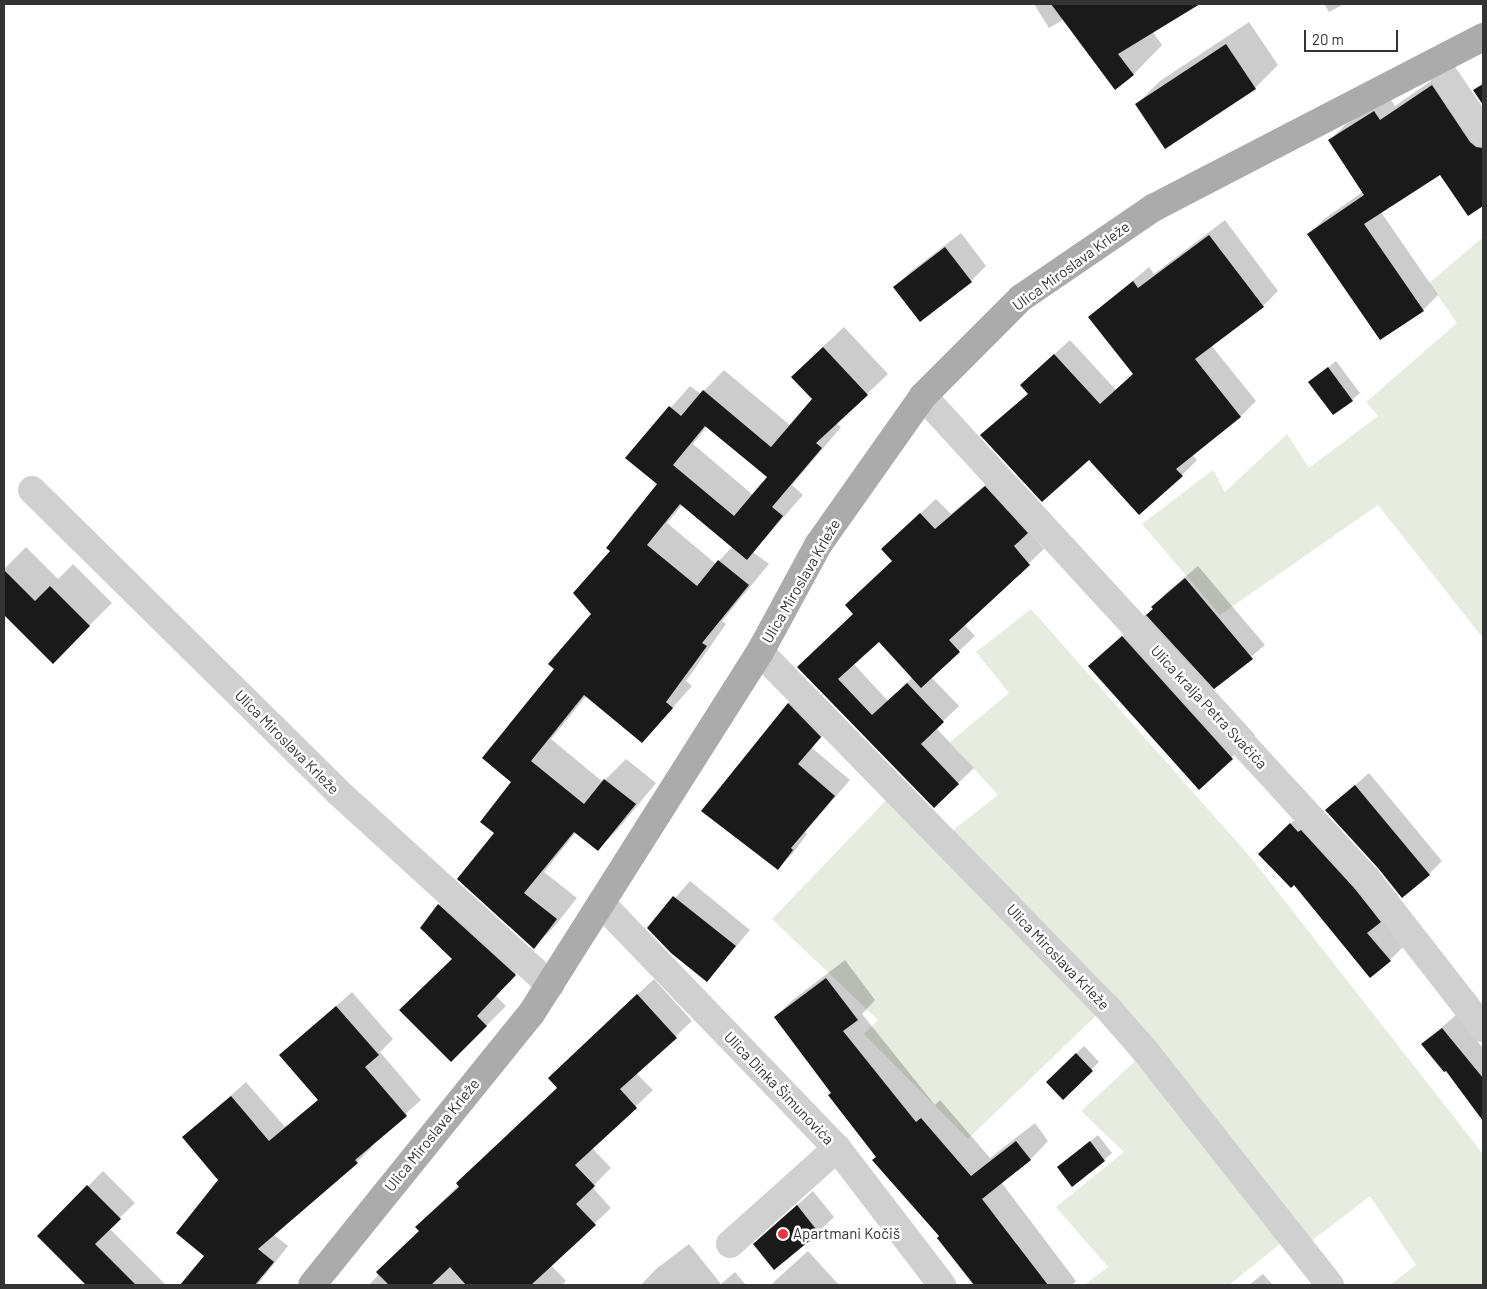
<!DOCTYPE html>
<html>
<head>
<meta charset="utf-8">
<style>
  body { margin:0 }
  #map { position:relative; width:1487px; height:1289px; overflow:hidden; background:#fff; font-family:Barlow,sans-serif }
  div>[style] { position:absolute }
  .green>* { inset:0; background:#e6ecdf }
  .shadow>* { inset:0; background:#0003 }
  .building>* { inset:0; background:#1a1a1a }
  .minor>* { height:28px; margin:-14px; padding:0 14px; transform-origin:14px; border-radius:14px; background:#d0d0d0 }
  .major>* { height:28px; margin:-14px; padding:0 14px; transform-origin:14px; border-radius:14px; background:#ababab }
  .dots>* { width:14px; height:14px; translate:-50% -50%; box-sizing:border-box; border:2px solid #fff; border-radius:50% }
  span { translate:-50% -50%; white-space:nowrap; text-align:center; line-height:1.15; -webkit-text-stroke:5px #fff; paint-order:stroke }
  .street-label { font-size:15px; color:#333 }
  .poi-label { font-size:15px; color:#333 }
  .left { translate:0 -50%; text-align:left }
  .frame { position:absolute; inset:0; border:5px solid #333; pointer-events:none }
  .scale { position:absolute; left:1304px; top:30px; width:94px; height:22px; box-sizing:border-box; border:2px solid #333; border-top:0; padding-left:6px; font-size:15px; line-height:18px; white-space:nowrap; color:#333; -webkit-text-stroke:4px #fff; paint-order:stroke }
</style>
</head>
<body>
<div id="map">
  <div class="green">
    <div style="clip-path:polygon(1482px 238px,1483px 638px,1378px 505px,1220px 615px,1142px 524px,1213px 470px,1225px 492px,1287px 434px,1309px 468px,1378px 416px,1366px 402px,1457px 323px,1429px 283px)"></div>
    <div style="clip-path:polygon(1031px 609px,1252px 859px,1483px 1154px,1483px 1285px,1390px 1285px,1416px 1265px,1370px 1196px,1301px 1249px,1290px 1236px,1229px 1285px,1084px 1285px,1108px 1267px,1056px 1207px,1124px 1152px,1081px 1111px,1145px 1052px,1106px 1006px,968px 1139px,864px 1034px,878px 1020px,772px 919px,896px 790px,943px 838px,998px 795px,950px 742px,1009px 693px,976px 652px)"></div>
  </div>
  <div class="shadow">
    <div style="clip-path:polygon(1034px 4px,1197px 4px,1152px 31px,1162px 45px,1134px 74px,1115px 88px,1064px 19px,1049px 28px)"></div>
    <div style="clip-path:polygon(1324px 4px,1344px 4px,1329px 12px)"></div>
    <div style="clip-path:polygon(1249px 22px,1278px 65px,1255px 88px,1166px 147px,1137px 104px,1160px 81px)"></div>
    <div style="clip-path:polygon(1447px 70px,1483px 124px,1483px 204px,1468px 214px,1440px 173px,1381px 212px,1438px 295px,1423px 310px,1309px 234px,1324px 219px,1364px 191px,1330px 140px,1345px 125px,1389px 97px,1395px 106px)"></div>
    <div style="clip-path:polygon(1225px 220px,1278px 291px,1263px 306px,1211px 345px,1256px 401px,1241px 416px,1192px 454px,1197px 460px,1182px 475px,1089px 459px,982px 435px,1029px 393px,1037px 370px,1070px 340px,1116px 390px,1134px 373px,1090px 317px,1149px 267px,1154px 274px)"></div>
    <div style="clip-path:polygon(961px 233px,986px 266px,971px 281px,920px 321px,895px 288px,910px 272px)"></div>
    <div style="clip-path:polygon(evenodd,844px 327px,888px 374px,836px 423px,841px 427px,792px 485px,803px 495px,753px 552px,769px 564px,722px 621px,726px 624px,686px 681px,692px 686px,642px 742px,587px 695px,551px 739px,603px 782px,626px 759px,656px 783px,618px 829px,597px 850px,576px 832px,544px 872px,577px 898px,554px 927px,534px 947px,496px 833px,556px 669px,592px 614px,612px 551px,659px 484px,627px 457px,690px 386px,701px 394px,724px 370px,791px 426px,813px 399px,813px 356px,844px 327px,707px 426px,768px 477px,753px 495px,693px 444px,707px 426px,844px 327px,683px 504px,733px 546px,716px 564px,667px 523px,683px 504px)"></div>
    <div style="clip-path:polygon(1336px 361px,1360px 393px,1352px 400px,1310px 382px)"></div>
    <div style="clip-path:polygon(evenodd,1001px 472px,1029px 531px,1044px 549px,964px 624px,975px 636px,931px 677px,959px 706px,936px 728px,974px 768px,934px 806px,798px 667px,854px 614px,893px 561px,898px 534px,936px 499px,951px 514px,1001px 472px,879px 640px,913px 677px,888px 701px,853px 663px,879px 640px)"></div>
    <div style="clip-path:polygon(26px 547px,58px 579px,73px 564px,112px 603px,53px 662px,4px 613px,4px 569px)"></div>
    <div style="clip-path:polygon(1198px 566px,1265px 645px,1213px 689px,1255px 735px,1199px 788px,1090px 666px,1146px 614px,1147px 615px,1166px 593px)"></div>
    <div style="clip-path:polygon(804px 688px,836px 721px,812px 748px,850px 780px,805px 832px,807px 834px,793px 853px,778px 868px,703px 810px,788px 703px)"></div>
    <div style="clip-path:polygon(1369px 773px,1442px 861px,1429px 874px,1379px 868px,1327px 810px)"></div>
    <div style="clip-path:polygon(1305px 810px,1404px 946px,1390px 960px,1274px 839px)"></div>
    <div style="clip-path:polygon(690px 881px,750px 930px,707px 980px,649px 928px)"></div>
    <div style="clip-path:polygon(458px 886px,534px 955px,495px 995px,506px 1006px,451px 1061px,453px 958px,439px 905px)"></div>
    <div style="clip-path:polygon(845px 960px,875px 1000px,862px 1014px,935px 1105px,940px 1100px,990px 1158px,1035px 1123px,1048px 1141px,1030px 1160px,1001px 1182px,1076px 1281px,1072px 1285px,977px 1285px,878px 1156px,775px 1017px,794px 999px)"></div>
    <div style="clip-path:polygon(654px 979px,692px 1021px,636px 1073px,653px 1090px,592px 1148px,611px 1168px,592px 1187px,611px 1208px,551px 1265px,566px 1281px,562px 1285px,369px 1285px,420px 1231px,416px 1227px,558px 1088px,566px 1062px)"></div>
    <div style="clip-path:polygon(352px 992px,393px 1039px,380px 1052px,421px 1100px,371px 1145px,372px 1147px,357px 1162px,273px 1234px,288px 1246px,258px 1284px,260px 1285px,182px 1285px,206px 1256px,220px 1180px,184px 1137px,246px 1082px,285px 1127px,319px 1099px,281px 1055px)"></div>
    <div style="clip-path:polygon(1456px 1015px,1483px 1048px,1483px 1119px,1446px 1069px,1423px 1044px)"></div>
    <div style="clip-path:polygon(1084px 1046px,1099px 1062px,1063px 1098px,1047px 1082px)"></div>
    <div style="clip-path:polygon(1098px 1135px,1112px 1153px,1104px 1160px,1058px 1167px)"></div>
    <div style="clip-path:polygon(103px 1171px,135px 1203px,109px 1228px,166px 1285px,88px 1285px,39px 1236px)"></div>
    <div style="clip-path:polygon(813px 1191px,834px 1217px,818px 1232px,770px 1229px)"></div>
    <div style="clip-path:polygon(689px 1244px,721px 1284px,735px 1272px,746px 1285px,641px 1285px,656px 1269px)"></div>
    <div style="clip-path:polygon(808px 1251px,839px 1285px,771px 1285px,776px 1280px)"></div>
    <div style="clip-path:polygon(1263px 1274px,1273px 1285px,1249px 1285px)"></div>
  </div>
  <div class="building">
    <div style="clip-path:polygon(1051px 4px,1200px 4px,1118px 54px,1134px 75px,1115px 90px)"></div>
    <div style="clip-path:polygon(1226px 44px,1256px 89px,1165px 149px,1135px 104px)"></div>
    <div style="clip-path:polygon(1483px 84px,1483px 105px,1473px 90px)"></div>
    <div style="clip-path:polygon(1432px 85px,1470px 142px,1476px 147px,1483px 148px,1483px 206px,1468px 216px,1440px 175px,1364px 224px,1424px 311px,1380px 340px,1307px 234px,1364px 195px,1328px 140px,1374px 111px,1380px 120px)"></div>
    <div style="clip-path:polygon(1209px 235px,1264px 307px,1195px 359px,1241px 417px,1176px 469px,1183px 476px,1139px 515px,1089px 460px,1042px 502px,980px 435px,1028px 394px,1020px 385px,1054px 354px,1100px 404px,1133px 374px,1088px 317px,1133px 281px,1138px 288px)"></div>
    <div style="clip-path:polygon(945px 247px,972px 282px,920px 322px,893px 287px)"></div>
    <div style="clip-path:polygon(evenodd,823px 347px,868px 395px,816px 443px,822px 448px,772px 507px,783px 516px,747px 560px,680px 504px,647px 545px,697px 586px,718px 560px,749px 585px,702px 643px,707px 646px,666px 702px,673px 708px,642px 743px,584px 695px,531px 761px,584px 804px,604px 779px,636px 804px,598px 851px,574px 832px,524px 893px,557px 919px,534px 949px,457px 879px,494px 833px,480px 822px,511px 782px,482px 758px,554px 669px,548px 664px,591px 614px,573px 593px,610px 551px,606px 548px,657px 484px,625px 458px,669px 406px,681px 416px,703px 390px,771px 447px,812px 399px,791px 377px,823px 347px,705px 426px,767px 477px,734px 516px,673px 465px,705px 426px)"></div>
    <div style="clip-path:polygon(1328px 367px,1353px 401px,1333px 415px,1308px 382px)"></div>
    <div style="clip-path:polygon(985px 486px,1028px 533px,1014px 546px,1030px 565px,949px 640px,960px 652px,921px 688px,879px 642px,838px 679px,872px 715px,907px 683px,944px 722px,921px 744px,959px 784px,934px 808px,797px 667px,853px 614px,845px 605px,892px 561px,881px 549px,920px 513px,935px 529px)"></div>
    <div style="clip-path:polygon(4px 570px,35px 601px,50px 586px,90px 626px,53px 664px,4px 615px)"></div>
    <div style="clip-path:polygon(1185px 578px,1253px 659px,1214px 689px,1146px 615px,1153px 609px,1151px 607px)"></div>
    <div style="clip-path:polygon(1122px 636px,1233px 759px,1199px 790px,1088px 666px)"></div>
    <div style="clip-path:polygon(788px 703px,821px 737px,798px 764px,835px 796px,791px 848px,793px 850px,778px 870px,701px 811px)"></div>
    <div style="clip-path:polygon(1355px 785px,1430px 875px,1402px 898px,1378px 868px,1325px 810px)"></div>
    <div style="clip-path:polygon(1290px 823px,1298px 832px,1301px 830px,1355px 889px,1381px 922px,1367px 933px,1391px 961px,1370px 978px,1294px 885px,1291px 888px,1258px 854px)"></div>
    <div style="clip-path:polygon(673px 896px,736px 946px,707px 982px,671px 953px,647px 928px)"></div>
    <div style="clip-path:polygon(438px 904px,516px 975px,477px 1016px,487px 1026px,451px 1062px,399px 1010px,452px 959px,420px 928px)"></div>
    <div style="clip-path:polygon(826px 978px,858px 1020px,843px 1031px,916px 1122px,921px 1118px,971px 1176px,1016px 1141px,1031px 1160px,982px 1199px,1048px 1285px,974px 1285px,937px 1238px,939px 1236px,872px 1160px,876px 1157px,828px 1095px,831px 1093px,774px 1017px)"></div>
    <div style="clip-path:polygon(637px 994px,677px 1038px,620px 1089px,637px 1108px,575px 1165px,595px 1186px,576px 1204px,596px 1225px,531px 1285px,466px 1285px,450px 1267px,431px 1285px,389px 1285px,376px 1272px,419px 1231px,415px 1227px,459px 1187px,456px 1183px,557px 1088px,548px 1078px)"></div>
    <div style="clip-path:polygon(336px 1006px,379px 1055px,365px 1067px,407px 1116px,355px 1160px,358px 1163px,258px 1249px,274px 1262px,255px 1285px,180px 1285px,204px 1256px,176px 1233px,218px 1180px,182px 1137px,231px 1096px,269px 1141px,318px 1100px,279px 1055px)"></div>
    <div style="clip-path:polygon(1442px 1028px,1483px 1078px,1483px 1121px,1446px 1071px,1444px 1072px,1421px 1044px)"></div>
    <div style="clip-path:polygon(1076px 1053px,1093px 1071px,1063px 1100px,1046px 1082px)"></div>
    <div style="clip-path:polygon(1090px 1141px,1105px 1161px,1072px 1187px,1057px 1167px)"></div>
    <div style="clip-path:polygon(87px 1185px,121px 1219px,95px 1244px,136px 1285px,86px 1285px,37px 1236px)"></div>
    <div style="clip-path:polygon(797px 1205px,819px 1233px,774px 1270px,753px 1244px)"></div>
  </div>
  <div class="minor">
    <div style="left:1435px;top:62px;width:86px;rotate:55.9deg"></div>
    <div style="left:923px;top:396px;width:656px;rotate:47.41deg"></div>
    <div style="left:1367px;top:879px;width:189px;rotate:52.1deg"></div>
    <div style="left:32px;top:490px;width:430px;rotate:44.6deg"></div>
    <div style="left:338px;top:792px;width:287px;rotate:42.3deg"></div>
    <div style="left:760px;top:652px;width:495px;rotate:45.7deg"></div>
    <div style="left:1106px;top:1006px;width:61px;rotate:49deg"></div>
    <div style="left:1146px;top:1052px;width:297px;rotate:51.7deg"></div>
    <div style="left:601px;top:903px;width:340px;rotate:46.1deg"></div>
    <div style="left:837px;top:1148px;width:173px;rotate:52.5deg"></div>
    <div style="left:730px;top:1244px;width:144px;rotate:-41.9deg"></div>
  </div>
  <div class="major">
    <div style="left:312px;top:1285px;width:348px;rotate:-51.1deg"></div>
    <div style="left:531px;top:1014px;width:428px;rotate:-57.7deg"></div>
    <div style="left:760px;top:652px;width:122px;rotate:-61.5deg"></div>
    <div style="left:818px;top:545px;width:182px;rotate:-54.8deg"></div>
    <div style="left:923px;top:396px;width:139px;rotate:-45deg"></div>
    <div style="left:1021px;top:298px;width:160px;rotate:-34.3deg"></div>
    <div style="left:1153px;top:208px;width:372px;rotate:-27.4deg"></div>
  </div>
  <div class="dots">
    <div style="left:783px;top:1234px;background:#e63946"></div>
  </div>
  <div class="street-label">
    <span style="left:1071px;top:266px;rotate:-36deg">Ulica Miroslava Krleže</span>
    <span style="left:801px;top:581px;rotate:-60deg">Ulica Miroslava Krleže</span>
    <span style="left:1209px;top:707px;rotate:47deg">Ulica kralja Petra Svačića</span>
    <span style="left:287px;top:742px;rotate:45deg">Ulica Miroslava Krleže</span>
    <span style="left:1058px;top:957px;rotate:46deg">Ulica Miroslava Krleže</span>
    <span style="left:779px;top:1088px;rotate:46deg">Ulica Dinka Šimunovića</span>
    <span style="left:432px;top:1135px;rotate:-51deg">Ulica Miroslava Krleže</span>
  </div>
  <div class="poi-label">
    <span class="left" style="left:793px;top:1234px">Apartmani Kočiš</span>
  </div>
  <div class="frame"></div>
  <div class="scale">20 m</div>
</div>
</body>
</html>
